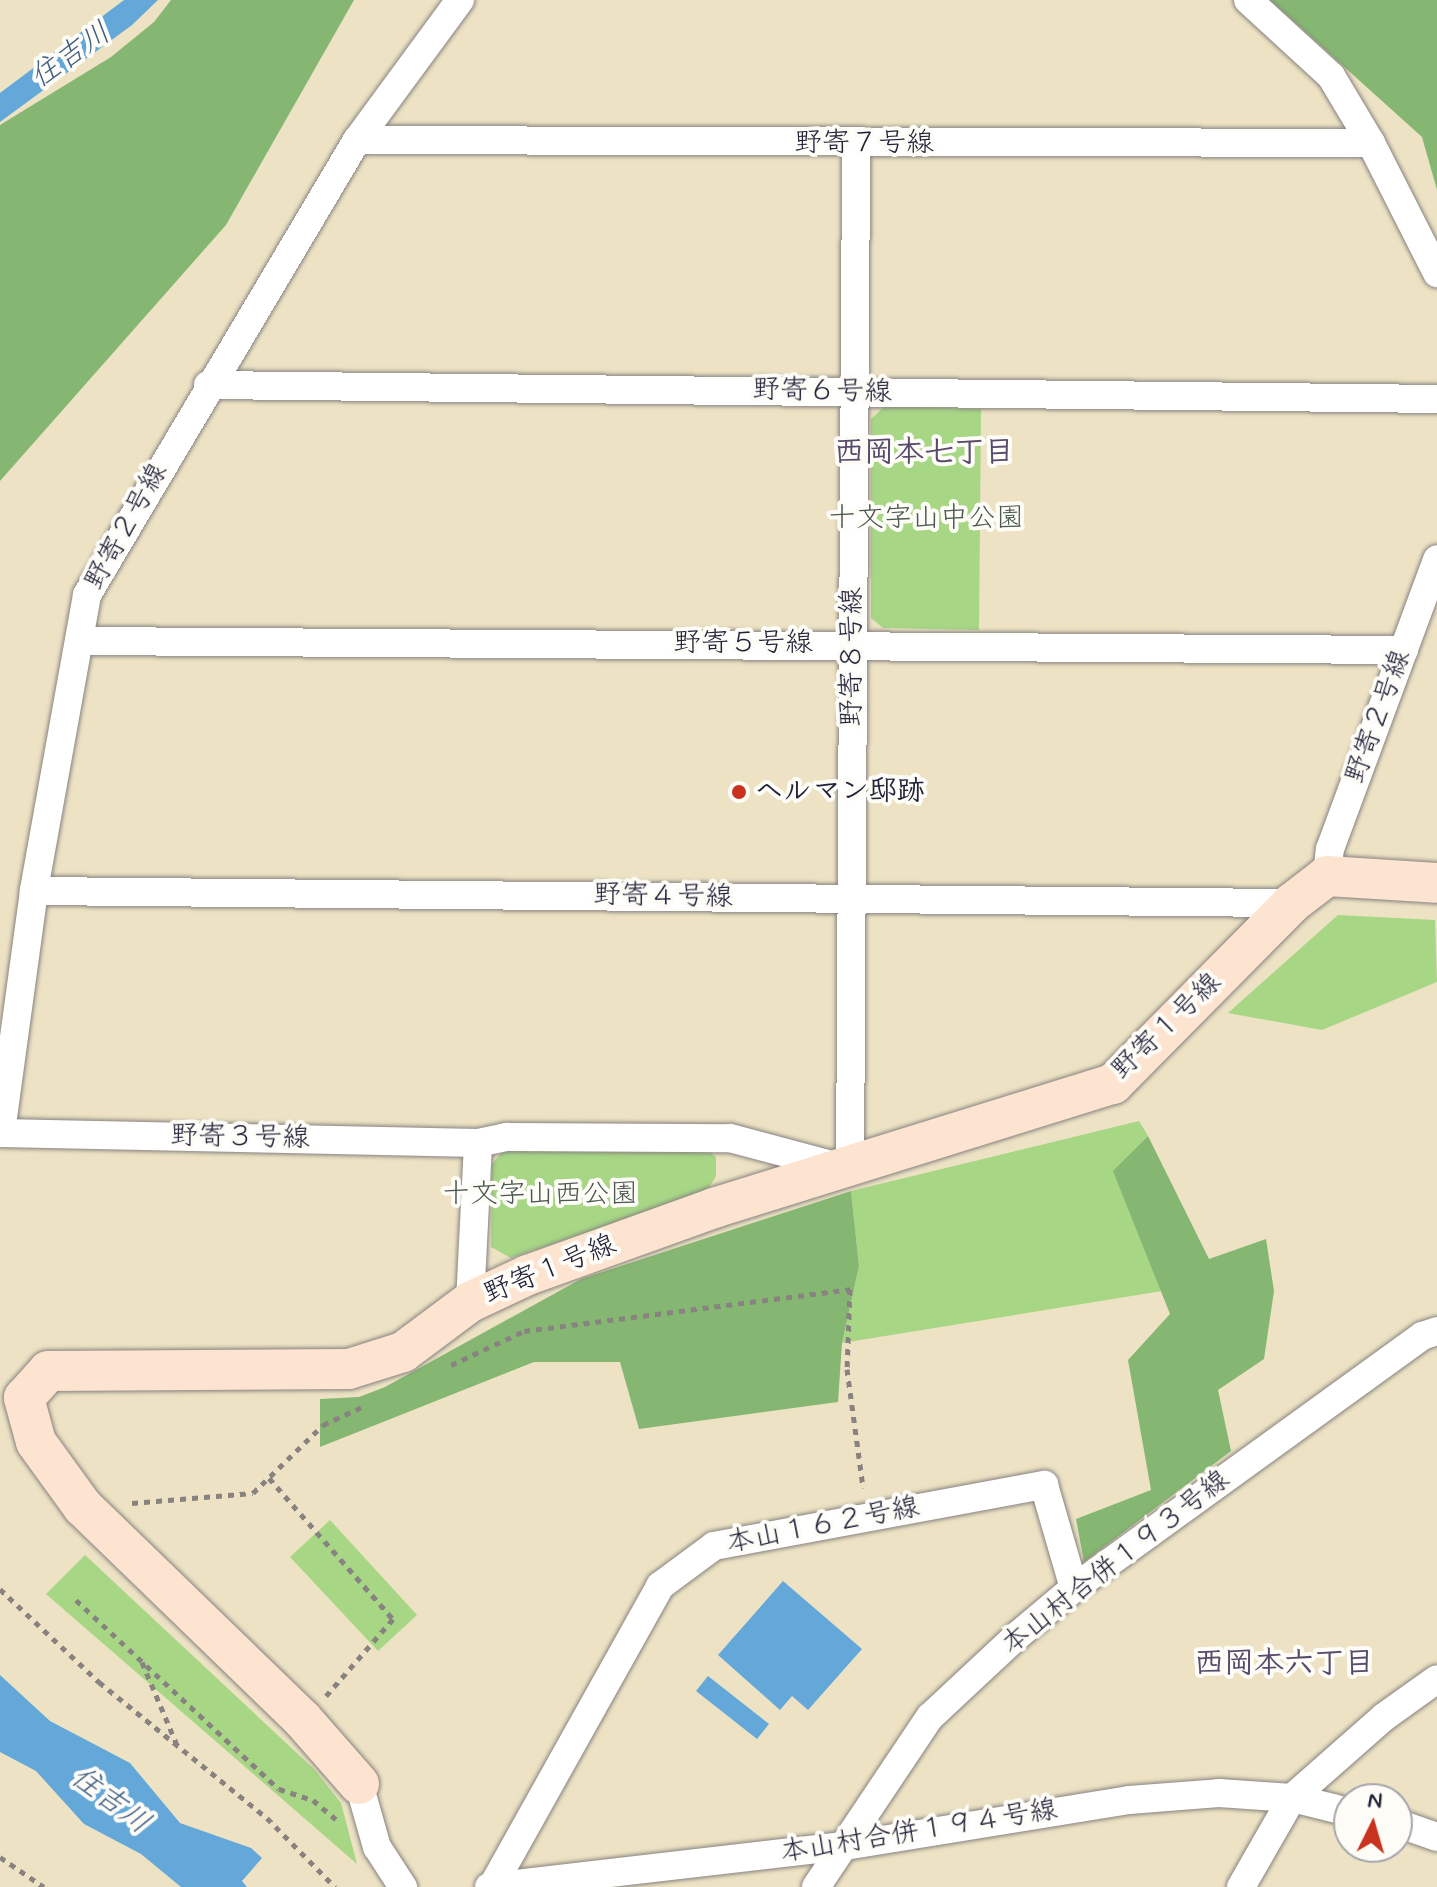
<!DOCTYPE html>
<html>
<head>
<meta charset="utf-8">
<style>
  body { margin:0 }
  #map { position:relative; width:1437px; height:1887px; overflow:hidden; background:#ede3c4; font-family:Mynerve,"Klee One",sans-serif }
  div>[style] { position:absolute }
  .green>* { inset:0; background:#a7d685 }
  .forest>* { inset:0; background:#85b772 }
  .water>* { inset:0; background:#63a8d8 }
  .path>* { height:5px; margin-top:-2.5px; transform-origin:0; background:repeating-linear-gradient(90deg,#888280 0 6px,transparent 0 12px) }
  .roads { filter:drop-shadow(0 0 2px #888280) drop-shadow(0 0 2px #888280) }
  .street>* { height:28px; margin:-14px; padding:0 14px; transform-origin:14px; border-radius:14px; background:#fff }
  .secondary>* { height:40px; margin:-20px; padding:0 20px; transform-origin:20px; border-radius:20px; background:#fde4d1 }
  .dots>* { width:22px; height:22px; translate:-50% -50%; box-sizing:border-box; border:4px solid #fdfcf7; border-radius:50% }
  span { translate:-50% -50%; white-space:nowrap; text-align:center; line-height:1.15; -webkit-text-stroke:8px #fdfcf7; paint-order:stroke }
  .street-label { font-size:28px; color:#22223b }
  .park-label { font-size:28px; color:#4a5851 }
  .poi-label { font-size:28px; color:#22223b; font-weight:700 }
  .left { translate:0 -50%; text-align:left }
  .water-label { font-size:30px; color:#3f5e82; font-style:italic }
  .neighbourhood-label { font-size:30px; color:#584b6b; font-weight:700 }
  .north { position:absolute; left:1333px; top:1783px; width:80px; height:80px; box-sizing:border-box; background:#fdfcf7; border:2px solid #a5a5ac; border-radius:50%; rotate:5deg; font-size:22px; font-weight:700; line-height:32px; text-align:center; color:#22223b }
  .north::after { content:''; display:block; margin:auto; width:28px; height:36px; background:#c8321e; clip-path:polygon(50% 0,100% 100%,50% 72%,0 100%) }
</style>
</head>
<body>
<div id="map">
  <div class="green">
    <div style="clip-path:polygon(885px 406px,981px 409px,979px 630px,883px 628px,871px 618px,871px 419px)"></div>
    <div style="clip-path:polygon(1338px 915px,1435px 920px,1437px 982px,1322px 1030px,1228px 1013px)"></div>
    <div style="clip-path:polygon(1139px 1121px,1148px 1136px,1114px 1171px,1162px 1291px,842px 1343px,859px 1266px,851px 1191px)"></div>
    <div style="clip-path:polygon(507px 1146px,703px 1146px,716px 1157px,716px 1176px,706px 1192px,511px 1258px,491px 1247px,492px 1164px)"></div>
    <div style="clip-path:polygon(330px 1520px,417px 1615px,378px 1651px,290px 1557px)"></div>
    <div style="clip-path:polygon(85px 1555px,315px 1770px,341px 1803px,357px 1864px,46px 1594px)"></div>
  </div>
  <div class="forest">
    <div style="clip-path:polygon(171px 0,354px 0,226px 225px,0 481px,0 125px,111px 57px,154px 22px)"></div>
    <div style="clip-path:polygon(1270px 0,1437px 0,1437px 190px,1422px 137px)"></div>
    <div style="clip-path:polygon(1148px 1136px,1209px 1259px,1266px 1239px,1274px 1291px,1264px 1359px,1218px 1390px,1231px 1451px,1084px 1562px,1076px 1519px,1151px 1490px,1128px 1360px,1170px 1314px,1113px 1171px)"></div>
    <div style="clip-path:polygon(851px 1191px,859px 1266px,842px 1343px,838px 1402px,639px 1429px,620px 1362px,534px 1362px,320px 1447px,320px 1399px,359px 1397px,385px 1387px,581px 1279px)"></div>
  </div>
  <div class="water">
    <div style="clip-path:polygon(124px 0,158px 0,132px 25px,0 122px,0 93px)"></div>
    <div style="clip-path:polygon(783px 1581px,862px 1649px,808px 1710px,792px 1696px,780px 1710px,718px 1655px)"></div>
    <div style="clip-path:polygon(0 1675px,50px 1721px,130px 1763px,180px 1823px,251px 1848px,262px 1858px,242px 1881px,247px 1887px,181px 1887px,141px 1854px,84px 1824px,36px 1771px,0 1752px)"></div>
    <div style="clip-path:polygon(708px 1676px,769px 1724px,757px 1739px,696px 1691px)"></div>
  </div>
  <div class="path">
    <div style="left:451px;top:1365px;width:81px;rotate:-25deg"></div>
    <div style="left:524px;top:1331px;width:329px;rotate:-7.3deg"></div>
    <div style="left:850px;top:1289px;width:80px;rotate:92.1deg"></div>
    <div style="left:847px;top:1369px;width:120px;rotate:82.3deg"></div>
    <div style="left:269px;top:1478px;width:188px;rotate:48.7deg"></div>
    <div style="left:393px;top:1619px;width:102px;rotate:131deg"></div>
    <div style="left:132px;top:1503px;width:121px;rotate:-4.7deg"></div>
    <div style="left:253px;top:1493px;width:98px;rotate:-44.2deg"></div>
    <div style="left:323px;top:1425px;width:47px;rotate:-24.9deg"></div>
    <div style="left:0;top:1589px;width:136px;rotate:43.2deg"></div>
    <div style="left:99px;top:1682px;width:216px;rotate:39deg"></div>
    <div style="left:267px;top:1818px;width:97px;rotate:45.4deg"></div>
    <div style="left:76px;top:1600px;width:277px;rotate:43deg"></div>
    <div style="left:279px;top:1789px;width:36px;rotate:18deg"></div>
    <div style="left:313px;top:1800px;width:30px;rotate:40deg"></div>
    <div style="left:142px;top:1662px;width:90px;rotate:67.1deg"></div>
    <div style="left:0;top:1857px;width:53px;rotate:34.3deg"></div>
  </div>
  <div class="roads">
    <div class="street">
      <div style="left:460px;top:0;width:174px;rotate:126.3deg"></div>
      <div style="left:357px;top:140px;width:529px;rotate:120.69deg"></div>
      <div style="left:87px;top:595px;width:301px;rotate:100.2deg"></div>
      <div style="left:34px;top:891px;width:244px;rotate:97.8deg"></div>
      <div style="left:1px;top:1133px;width:477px;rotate:1.2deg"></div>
      <div style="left:478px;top:1143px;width:30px;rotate:-12deg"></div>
      <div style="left:507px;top:1137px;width:223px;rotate:0.3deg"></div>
      <div style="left:730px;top:1138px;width:124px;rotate:14.9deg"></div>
      <div style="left:850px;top:1170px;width:1025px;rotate:-89.66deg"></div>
      <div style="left:1248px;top:0;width:113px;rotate:42.5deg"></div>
      <div style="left:1331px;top:76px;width:78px;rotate:59.2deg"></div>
      <div style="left:1371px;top:143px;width:146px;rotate:63.1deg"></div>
      <div style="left:357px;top:140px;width:1014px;rotate:0.17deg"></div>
      <div style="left:208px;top:385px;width:1229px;rotate:0.65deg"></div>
      <div style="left:81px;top:641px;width:1323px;rotate:0.39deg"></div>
      <div style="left:1327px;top:876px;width:27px;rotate:-84deg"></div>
      <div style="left:1330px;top:849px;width:309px;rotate:-69.7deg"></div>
      <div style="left:34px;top:891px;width:1258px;rotate:0.55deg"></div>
      <div style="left:470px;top:1302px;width:159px;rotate:-87.1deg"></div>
      <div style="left:359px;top:1784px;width:66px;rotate:74.1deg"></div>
      <div style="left:377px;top:1847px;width:48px;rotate:57deg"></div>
      <div style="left:1397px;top:1823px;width:42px;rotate:19.3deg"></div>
      <div style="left:489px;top:1887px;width:358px;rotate:-6.6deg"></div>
      <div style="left:845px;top:1846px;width:288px;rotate:-9.2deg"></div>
      <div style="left:1129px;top:1800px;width:90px;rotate:-4.4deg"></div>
      <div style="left:1219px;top:1793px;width:73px;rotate:3.9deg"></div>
      <div style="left:1292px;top:1798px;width:59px;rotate:13.8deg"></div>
      <div style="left:492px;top:1887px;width:345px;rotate:-60.8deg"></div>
      <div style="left:660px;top:1586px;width:67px;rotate:-36.5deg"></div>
      <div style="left:714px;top:1546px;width:336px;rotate:-10.5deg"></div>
      <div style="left:1044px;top:1485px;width:107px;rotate:73.8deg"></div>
      <div style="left:816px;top:1887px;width:205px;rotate:-56.2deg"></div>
      <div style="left:930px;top:1717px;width:119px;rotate:-43deg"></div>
      <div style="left:1017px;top:1636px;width:75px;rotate:-40.1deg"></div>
      <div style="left:1074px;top:1588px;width:430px;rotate:-35.9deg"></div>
      <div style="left:1422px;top:1336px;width:16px;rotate:-18deg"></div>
      <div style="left:1241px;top:1887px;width:103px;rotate:-60.2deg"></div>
      <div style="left:1292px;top:1798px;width:123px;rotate:-41.4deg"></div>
      <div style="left:1384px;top:1717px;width:65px;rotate:-35.6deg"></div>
    </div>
    <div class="secondary">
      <div style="left:359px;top:1784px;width:86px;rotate:-131.2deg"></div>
      <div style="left:302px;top:1719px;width:305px;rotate:-135.9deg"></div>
      <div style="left:83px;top:1507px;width:80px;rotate:-125.9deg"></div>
      <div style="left:36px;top:1442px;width:46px;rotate:-105.3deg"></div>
      <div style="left:24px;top:1398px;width:36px;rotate:-48deg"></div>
      <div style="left:48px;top:1371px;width:301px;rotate:-0.4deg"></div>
      <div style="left:349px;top:1369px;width:57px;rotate:-17.5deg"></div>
      <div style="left:403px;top:1352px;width:84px;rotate:-36.7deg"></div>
      <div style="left:470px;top:1302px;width:64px;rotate:-25deg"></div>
      <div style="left:528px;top:1275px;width:198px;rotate:-19.8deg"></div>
      <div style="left:714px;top:1208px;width:418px;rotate:-17.3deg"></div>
      <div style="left:1113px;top:1084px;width:255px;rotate:-45.3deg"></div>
      <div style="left:1292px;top:903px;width:44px;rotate:-37.6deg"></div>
      <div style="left:1327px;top:876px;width:110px;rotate:3.6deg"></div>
    </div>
  </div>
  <div class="dots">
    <div style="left:739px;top:792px;background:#c8321e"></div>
  </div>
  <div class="street-label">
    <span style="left:864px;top:144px">野寄７号線</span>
    <span style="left:822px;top:392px;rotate:1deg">野寄６号線</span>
    <span style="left:127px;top:527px;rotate:-61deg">野寄２号線</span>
    <span style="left:743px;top:644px">野寄５号線</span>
    <span style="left:853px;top:657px;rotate:-90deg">野寄８号線</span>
    <span style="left:1379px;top:717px;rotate:-70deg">野寄２号線</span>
    <span style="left:663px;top:897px;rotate:1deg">野寄４号線</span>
    <span style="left:1167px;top:1027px;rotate:-44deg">野寄１号線</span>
    <span style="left:240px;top:1138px;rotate:1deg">野寄３号線</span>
    <span style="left:550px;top:1270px;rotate:-22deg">野寄１号線</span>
    <span style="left:823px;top:1526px;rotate:-11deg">本山１６２号線</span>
    <span style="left:1116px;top:1563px;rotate:-38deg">本山村合併１９３号線</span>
    <span style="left:919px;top:1832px;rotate:-9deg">本山村合併１９４号線</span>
  </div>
  <div class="park-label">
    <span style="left:926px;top:519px">十文字山中公園</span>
    <span style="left:540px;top:1195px">十文字山西公園</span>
  </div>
  <div class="poi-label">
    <span class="left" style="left:755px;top:792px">ヘルマン邸跡</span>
  </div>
  <div class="water-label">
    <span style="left:71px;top:56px;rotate:-35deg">住吉川</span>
    <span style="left:110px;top:1801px;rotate:37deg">住吉川</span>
  </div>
  <div class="neighbourhood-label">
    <span style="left:924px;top:453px">西岡本七丁目</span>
    <span style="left:1284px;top:1664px">西岡本六丁目</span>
  </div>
  <div class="north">N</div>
</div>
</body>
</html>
